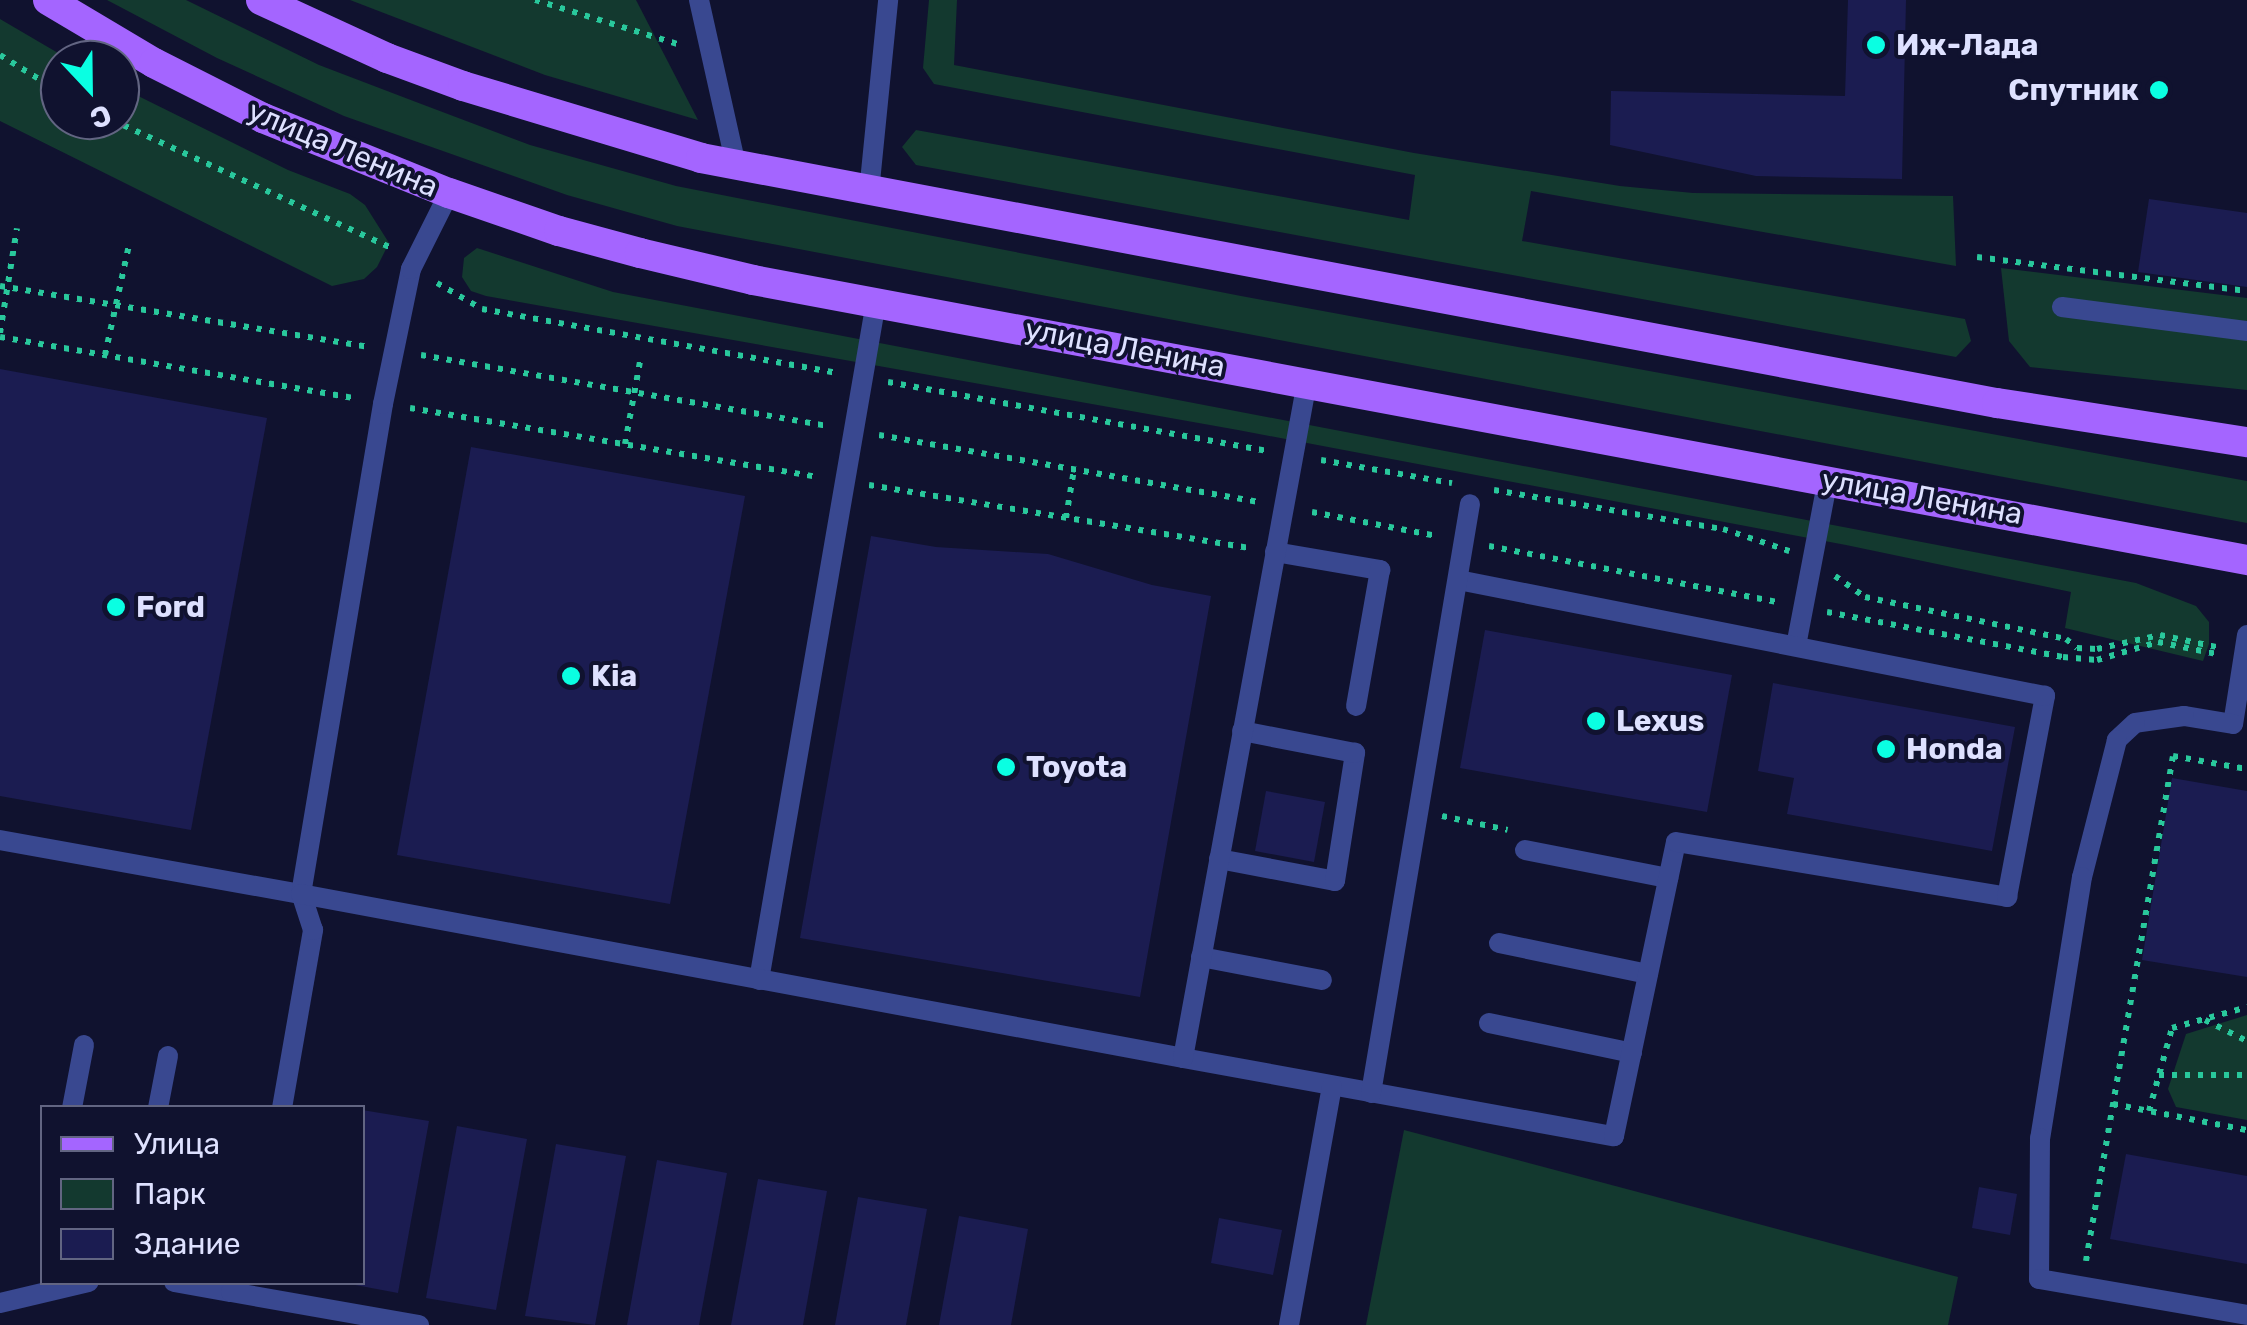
<!DOCTYPE html>
<html>
<head>
<meta charset="utf-8">
<style>
  body { margin:0 }
  #map { position:relative; width:2247px; height:1325px; overflow:hidden; background:#10122f; font-family:Rubik,sans-serif }
  div>[style] { position:absolute }
  .green>* { inset:0; background:#13392f }
  .building>* { inset:0; background:#1b1c51 }
  .path>* { height:6px; margin-top:-3px; transform-origin:0; background:repeating-linear-gradient(90deg,#29c89c 0 5px,transparent 0 13px) }
  .service>* { height:20px; margin:-10px; padding:0 10px; transform-origin:10px; border-radius:10px; background:#394890 }
  .primary>* { height:30px; margin:-15px; padding:0 15px; transform-origin:15px; border-radius:15px; background:#a465ff }
  .dots>* { width:28px; height:28px; translate:-50% -50%; box-sizing:border-box; border:5px solid #10122f; border-radius:50% }
  span { translate:-50% -50%; white-space:nowrap; text-align:center; line-height:1.15; -webkit-text-stroke:8px #10122f; paint-order:stroke }
  .poi-label { font-size:30px; color:#dee1ff; font-weight:700 }
  .left { translate:0 -50%; text-align:left }
  .right { translate:-100% -50%; text-align:right }
  .street-label { font-size:30px; color:#dee1ff }
  .legend { position:absolute; left:40px; top:1105px; width:325px; height:180px; box-sizing:border-box; background:#10122f; border:2px solid #626582; margin:0; padding:12px 18px; list-style:none; font-size:30px; color:#dee1ff }
  .legend li { display:flex; align-items:center; gap:20px; height:50px }
  .legend b { width:50px; border:2px solid #626582 }
  .north { position:absolute; left:40px; top:40px; width:100px; height:100px; box-sizing:border-box; background:#10122f; border:2px solid #626582; border-radius:50%; rotate:158deg; font-size:28px; font-weight:700; line-height:40px; text-align:center; color:#dee1ff }
  .north::after { content:''; display:block; margin:auto; width:35px; height:45px; background:#0affe2; clip-path:polygon(50% 0,100% 100%,50% 72%,0 100%) }
</style>
</head>
<body>
<div id="map">
  <div class="green">
    <div style="clip-path:polygon(107px 0,186px 0,319px 65px,416px 102px,530px 145px,676px 186px,1241px 296px,2247px 481px,2247px 523px,677px 226px,567px 195px,344px 116px,217px 58px)"></div>
    <div style="clip-path:polygon(350px 0,636px 0,698px 120px,545px 75px)"></div>
    <div style="clip-path:polygon(929px 0,957px 0,954px 65px,1414px 153px,1620px 186px,1693px 193px,1953px 196px,1956px 266px,1531px 191px,1522px 241px,1965px 319px,1971px 341px,1956px 357px,916px 165px,902px 147px,916px 130px,1409px 220px,1415px 175px,934px 84px,923px 68px)"></div>
    <div style="clip-path:polygon(0 19px,70px 60px,60px 60px,60px 120px,120px 120px,120px 87px,288px 170px,350px 194px,365px 205px,389px 243px,377px 267px,364px 279px,332px 286px,0 121px)"></div>
    <div style="clip-path:polygon(477px 248px,613px 292px,2136px 583px,2196px 606px,2209px 622px,2209px 644px,2203px 661px,2065px 628px,2071px 592px,1846px 545px,1238px 430px,486px 296px,471px 291px,462px 277px,464px 258px)"></div>
    <div style="clip-path:polygon(2001px 268px,2247px 298px,2247px 390px,2030px 367px,2009px 341px)"></div>
    <div style="clip-path:polygon(2247px 1015px,2247px 1120px,2176px 1107px,2168px 1089px,2186px 1034px)"></div>
    <div style="clip-path:polygon(1404px 1130px,1958px 1277px,1948px 1325px,1366px 1325px)"></div>
  </div>
  <div class="building">
    <div style="clip-path:polygon(1848px 0,1906px 0,1902px 179px,1756px 176px,1610px 145px,1611px 91px,1845px 96px)"></div>
    <div style="clip-path:polygon(2149px 199px,2247px 213px,2247px 287px,2138px 272px)"></div>
    <div style="clip-path:polygon(0 369px,267px 418px,191px 830px,0 796px)"></div>
    <div style="clip-path:polygon(471px 447px,745px 496px,670px 904px,397px 855px)"></div>
    <div style="clip-path:polygon(871px 536px,936px 547px,1048px 554px,1152px 585px,1211px 596px,1140px 997px,800px 938px)"></div>
    <div style="clip-path:polygon(1485px 630px,1732px 675px,1707px 812px,1460px 768px)"></div>
    <div style="clip-path:polygon(1773px 683px,2015px 727px,1992px 851px,1787px 814px,1794px 778px,1758px 771px)"></div>
    <div style="clip-path:polygon(2172px 778px,2247px 791px,2247px 977px,2142px 960px)"></div>
    <div style="clip-path:polygon(1266px 791px,1325px 802px,1314px 862px,1255px 851px)"></div>
    <div style="clip-path:polygon(362px 1110px,429px 1121px,398px 1293px,350px 1284px,362px 1282px)"></div>
    <div style="clip-path:polygon(457px 1126px,527px 1139px,496px 1310px,426px 1298px)"></div>
    <div style="clip-path:polygon(556px 1144px,626px 1156px,595px 1325px,525px 1316px)"></div>
    <div style="clip-path:polygon(2126px 1154px,2247px 1176px,2247px 1264px,2110px 1239px)"></div>
    <div style="clip-path:polygon(657px 1160px,727px 1173px,699px 1325px,627px 1325px)"></div>
    <div style="clip-path:polygon(758px 1179px,827px 1191px,803px 1325px,731px 1325px)"></div>
    <div style="clip-path:polygon(1979px 1187px,2017px 1194px,2010px 1235px,1972px 1228px)"></div>
    <div style="clip-path:polygon(858px 1197px,927px 1209px,906px 1325px,835px 1325px)"></div>
    <div style="clip-path:polygon(959px 1216px,1028px 1229px,1011px 1325px,939px 1325px)"></div>
    <div style="clip-path:polygon(1219px 1218px,1282px 1230px,1273px 1275px,1211px 1263px)"></div>
  </div>
  <div class="path">
    <div style="left:535px;top:0;width:152px;rotate:17.2deg"></div>
    <div style="left:0;top:55px;width:70px;rotate:31.7deg"></div>
    <div style="left:112px;top:120px;width:308px;rotate:24.6deg"></div>
    <div style="left:1977px;top:257px;width:272px;rotate:7.2deg"></div>
    <div style="left:437px;top:283px;width:52px;rotate:30deg"></div>
    <div style="left:482px;top:309px;width:361px;rotate:10.2deg"></div>
    <div style="left:0;top:286px;width:374px;rotate:9.4deg"></div>
    <div style="left:0;top:333px;width:106px;rotate:-80.8deg"></div>
    <div style="left:0;top:337px;width:363px;rotate:9.8deg"></div>
    <div style="left:105px;top:355px;width:113px;rotate:-77.7deg"></div>
    <div style="left:421px;top:355px;width:412px;rotate:9.9deg"></div>
    <div style="left:888px;top:382px;width:387px;rotate:10.3deg"></div>
    <div style="left:410px;top:408px;width:413px;rotate:9.6deg"></div>
    <div style="left:879px;top:435px;width:387px;rotate:10deg"></div>
    <div style="left:625px;top:444px;width:89px;rotate:-79.7deg"></div>
    <div style="left:1321px;top:460px;width:133px;rotate:10deg"></div>
    <div style="left:869px;top:485px;width:387px;rotate:9.4deg"></div>
    <div style="left:1494px;top:490px;width:232px;rotate:9.7deg"></div>
    <div style="left:1723px;top:529px;width:70px;rotate:18.4deg"></div>
    <div style="left:1312px;top:512px;width:127px;rotate:10.9deg"></div>
    <div style="left:1066px;top:518px;width:50px;rotate:-80.7deg"></div>
    <div style="left:1489px;top:546px;width:292px;rotate:11deg"></div>
    <div style="left:1835px;top:576px;width:37px;rotate:35deg"></div>
    <div style="left:1865px;top:597px;width:205px;rotate:11.8deg"></div>
    <div style="left:2066px;top:639px;width:14px;rotate:39deg"></div>
    <div style="left:2077px;top:648px;width:20px;rotate:3deg"></div>
    <div style="left:2097px;top:649px;width:65px;rotate:-12.5deg"></div>
    <div style="left:2160px;top:635px;width:62px;rotate:12deg"></div>
    <div style="left:1827px;top:612px;width:240px;rotate:10.8deg"></div>
    <div style="left:2063px;top:657px;width:34px;rotate:5deg"></div>
    <div style="left:2097px;top:660px;width:64px;rotate:-16.4deg"></div>
    <div style="left:2158px;top:642px;width:60px;rotate:11.5deg"></div>
    <div style="left:1442px;top:816px;width:67px;rotate:12deg"></div>
    <div style="left:2205px;top:1020px;width:47px;rotate:26.6deg"></div>
    <div style="left:2159px;top:1075px;width:88px"></div>
    <div style="left:2113px;top:1104px;width:136px;rotate:11deg"></div>
    <div style="left:2149px;top:1111px;width:86px;rotate:-74.5deg"></div>
    <div style="left:2172px;top:1028px;width:78px;rotate:-15.6deg"></div>
    <div style="left:2086px;top:1261px;width:512px;rotate:-80.23deg"></div>
    <div style="left:2173px;top:756px;width:75px;rotate:10deg"></div>
  </div>
  <div class="service">
    <div style="left:699px;top:0;width:170px;rotate:77.4deg"></div>
    <div style="left:869px;top:192px;width:193px;rotate:-84.3deg"></div>
    <div style="left:2062px;top:307px;width:187px;rotate:7.4deg"></div>
    <div style="left:1275px;top:552px;width:107px;rotate:9.7deg"></div>
    <div style="left:1380px;top:570px;width:138px;rotate:100deg"></div>
    <div style="left:2247px;top:635px;width:90px;rotate:98.9deg"></div>
    <div style="left:2233px;top:724px;width:50px;rotate:-170.7deg"></div>
    <div style="left:2184px;top:716px;width:49px;rotate:171.9deg"></div>
    <div style="left:2135px;top:723px;width:25px;rotate:137deg"></div>
    <div style="left:2117px;top:740px;width:141px;rotate:104.3deg"></div>
    <div style="left:2082px;top:877px;width:264px;rotate:99.1deg"></div>
    <div style="left:2040px;top:1138px;width:141px;rotate:90.4deg"></div>
    <div style="left:2039px;top:1279px;width:211px;rotate:9.8deg"></div>
    <div style="left:1796px;top:646px;width:170px;rotate:-79.2deg"></div>
    <div style="left:0;top:840px;width:306px;rotate:10.2deg"></div>
    <div style="left:301px;top:894px;width:497px;rotate:-80.5deg"></div>
    <div style="left:383px;top:404px;width:138px;rotate:-78.3deg"></div>
    <div style="left:411px;top:269px;width:85px;rotate:-63.4deg"></div>
    <div style="left:1525px;top:850px;width:146px;rotate:11.1deg"></div>
    <div style="left:1219px;top:859px;width:118px;rotate:10.7deg"></div>
    <div style="left:1335px;top:881px;width:130px;rotate:-81.1deg"></div>
    <div style="left:1355px;top:753px;width:115px;rotate:-169deg"></div>
    <div style="left:1499px;top:943px;width:152px;rotate:11.8deg"></div>
    <div style="left:1201px;top:957px;width:123px;rotate:10.8deg"></div>
    <div style="left:759px;top:980px;width:688px;rotate:-80.21deg"></div>
    <div style="left:1489px;top:1023px;width:146px;rotate:11.8deg"></div>
    <div style="left:1183px;top:1058px;width:438px;rotate:10.3deg"></div>
    <div style="left:1614px;top:1136px;width:300px;rotate:-78.1deg"></div>
    <div style="left:1676px;top:842px;width:336px;rotate:9.4deg"></div>
    <div style="left:2007px;top:897px;width:205px;rotate:-79.3deg"></div>
    <div style="left:2045px;top:696px;width:598px;rotate:-168.82deg"></div>
    <div style="left:1371px;top:1093px;width:597px;rotate:-80.46deg"></div>
    <div style="left:72px;top:1108px;width:64px;rotate:-79.2deg"></div>
    <div style="left:158px;top:1108px;width:53px;rotate:-79.1deg"></div>
    <div style="left:282px;top:1108px;width:181px;rotate:-80.1deg"></div>
    <div style="left:313px;top:930px;width:38px;rotate:-108deg"></div>
    <div style="left:301px;top:894px;width:897px;rotate:10.53deg"></div>
    <div style="left:1183px;top:1058px;width:687px;rotate:-79.61deg"></div>
    <div style="left:174px;top:1282px;width:58px;rotate:10deg"></div>
    <div style="left:238px;top:1282px;width:12px;rotate:125deg"></div>
    <div style="left:231px;top:1292px;width:191px;rotate:10deg"></div>
    <div style="left:0;top:1303px;width:91px;rotate:-13.3deg"></div>
    <div style="left:1289px;top:1325px;width:242px;rotate:-79.8deg"></div>
  </div>
  <div class="primary">
    <div style="left:48px;top:0;width:123px;rotate:30.7deg"></div>
    <div style="left:154px;top:63px;width:122px;rotate:26.8deg"></div>
    <div style="left:263px;top:118px;width:201px;rotate:22deg"></div>
    <div style="left:449px;top:193px;width:116px;rotate:19.1deg"></div>
    <div style="left:559px;top:231px;width:84px;rotate:15.2deg"></div>
    <div style="left:640px;top:253px;width:116px;rotate:13.4deg"></div>
    <div style="left:753px;top:280px;width:1520px;rotate:10.62deg"></div>
    <div style="left:261px;top:0;width:139px;rotate:24.7deg"></div>
    <div style="left:387px;top:58px;width:81px;rotate:20.2deg"></div>
    <div style="left:463px;top:86px;width:249px;rotate:16.8deg"></div>
    <div style="left:701px;top:158px;width:1319px;rotate:10.71deg"></div>
    <div style="left:1997px;top:403px;width:253px;rotate:8.9deg"></div>
  </div>
  <div class="dots">
    <div style="left:1876px;top:45px;background:#0affe2"></div>
    <div style="left:2159px;top:90px;background:#0affe2"></div>
    <div style="left:116px;top:607px;background:#0affe2"></div>
    <div style="left:571px;top:676px;background:#0affe2"></div>
    <div style="left:1596px;top:721px;background:#0affe2"></div>
    <div style="left:1886px;top:749px;background:#0affe2"></div>
    <div style="left:1006px;top:767px;background:#0affe2"></div>
  </div>
  <div class="poi-label">
    <span class="left" style="left:1896px;top:45px">Иж-Лада</span>
    <span class="right" style="left:2139px;top:90px">Спутник</span>
    <span class="left" style="left:136px;top:607px">Ford</span>
    <span class="left" style="left:591px;top:676px">Kia</span>
    <span class="left" style="left:1616px;top:721px">Lexus</span>
    <span class="left" style="left:1906px;top:749px">Honda</span>
    <span class="left" style="left:1026px;top:767px">Toyota</span>
  </div>
  <div class="street-label">
    <span style="left:343px;top:149px;rotate:23deg">улица Ленина</span>
    <span style="left:1125px;top:348px;rotate:11deg">улица Ленина</span>
    <span style="left:1922px;top:497px;rotate:10deg">улица Ленина</span>
  </div>
  <ul class="legend">
  <li><b style="height:12px;background:#a465ff"></b>Улица</li>
  <li><b style="height:28px;background:#13392f"></b>Парк</li>
  <li><b style="height:28px;background:#1b1c51"></b>Здание</li>
  </ul>
  <div class="north">С</div>
</div>
</body>
</html>
